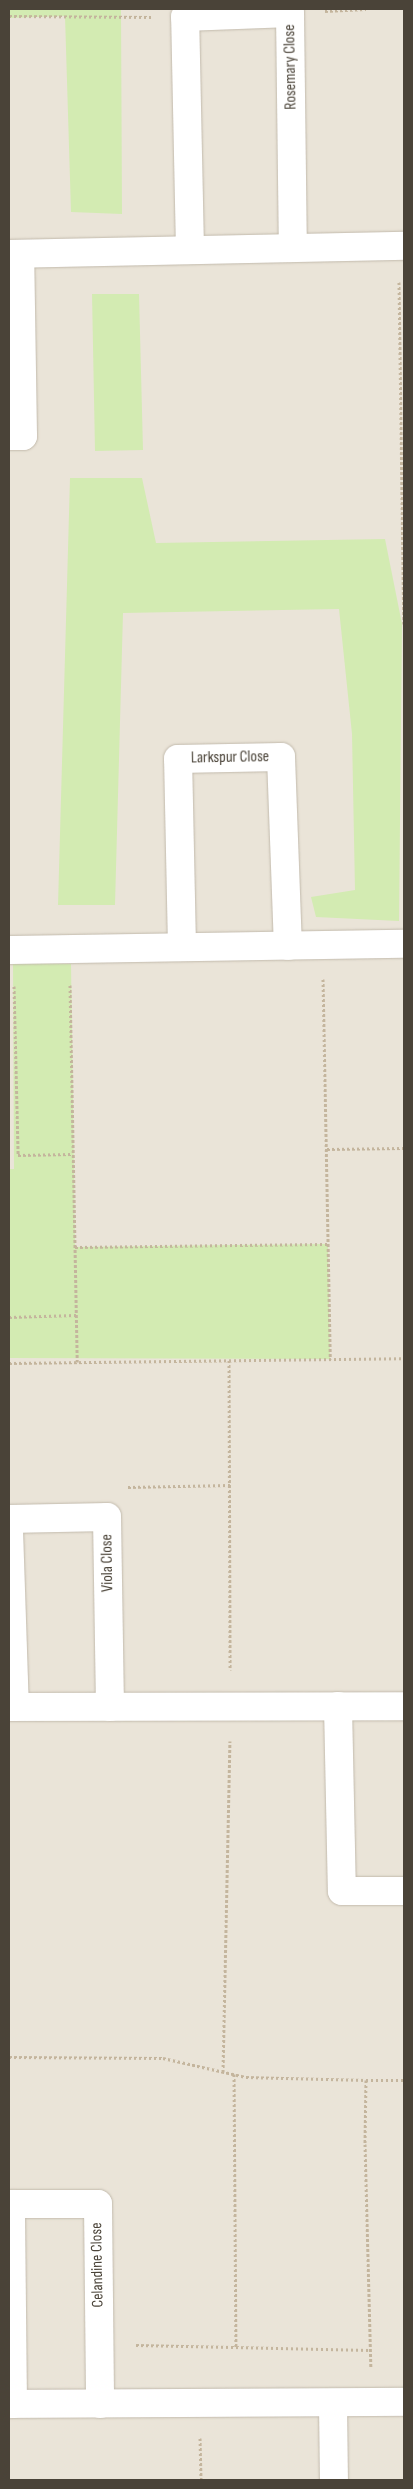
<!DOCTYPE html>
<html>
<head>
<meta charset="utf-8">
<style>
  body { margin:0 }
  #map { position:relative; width:413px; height:2489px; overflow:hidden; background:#f6f2ea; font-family:"Sofia Sans Condensed",sans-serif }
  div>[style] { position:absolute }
  .residential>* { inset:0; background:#eae4d8 }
  .green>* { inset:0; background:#d3ebb2 }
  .path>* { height:3px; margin-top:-1.5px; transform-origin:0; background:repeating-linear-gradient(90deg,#c4b59d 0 2.5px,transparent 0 5px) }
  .roads { filter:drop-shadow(0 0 1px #c2baac) drop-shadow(0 0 1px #c2baac) }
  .street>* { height:28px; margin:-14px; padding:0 14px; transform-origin:14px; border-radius:14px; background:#fff }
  span { translate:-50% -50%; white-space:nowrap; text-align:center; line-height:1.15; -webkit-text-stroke:4px #fff; paint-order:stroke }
  .street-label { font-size:16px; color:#4a4338 }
  .frame { position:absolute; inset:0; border:10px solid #4a4338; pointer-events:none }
</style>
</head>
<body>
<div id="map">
  <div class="residential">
    <div style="clip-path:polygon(9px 9px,404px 9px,404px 2480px,9px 2480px)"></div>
  </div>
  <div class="green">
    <div style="clip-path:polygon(9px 9px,121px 9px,122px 214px,71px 212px,65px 16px,9px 18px)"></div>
    <div style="clip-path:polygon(92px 294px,139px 294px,143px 450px,95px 451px)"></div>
    <div style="clip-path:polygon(70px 478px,142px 478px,156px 543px,385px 539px,402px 624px,399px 921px,316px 917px,311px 897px,355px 890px,352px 734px,339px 609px,123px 613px,115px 905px,58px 905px)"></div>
    <div style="clip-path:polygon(13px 962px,71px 964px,75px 1247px,328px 1244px,330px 1359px,9px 1358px,9px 1169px,14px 1169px)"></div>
  </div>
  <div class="path">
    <div style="left:325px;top:11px;width:41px;rotate:-2.8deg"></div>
    <div style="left:9px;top:16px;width:142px;rotate:0.4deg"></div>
    <div style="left:399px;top:282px;width:342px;rotate:89.2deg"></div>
    <div style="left:323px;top:979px;width:380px;rotate:88.9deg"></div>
    <div style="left:70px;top:985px;width:377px;rotate:88.9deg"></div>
    <div style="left:14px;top:986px;width:169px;rotate:88.6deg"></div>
    <div style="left:18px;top:1155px;width:55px;rotate:-1deg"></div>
    <div style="left:327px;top:1149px;width:77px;rotate:-0.7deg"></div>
    <div style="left:75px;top:1247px;width:253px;rotate:-0.7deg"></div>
    <div style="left:9px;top:1317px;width:67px;rotate:-1.7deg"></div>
    <div style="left:229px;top:1360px;width:310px;rotate:89.8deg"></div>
    <div style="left:9px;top:1363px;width:395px;rotate:-0.7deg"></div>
    <div style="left:128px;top:1487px;width:102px;rotate:-1.1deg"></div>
    <div style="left:9px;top:2057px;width:154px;rotate:0.4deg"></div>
    <div style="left:163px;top:2058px;width:85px;rotate:12.9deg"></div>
    <div style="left:246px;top:2077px;width:120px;rotate:1.4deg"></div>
    <div style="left:366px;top:2080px;width:64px;rotate:90.9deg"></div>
    <div style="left:365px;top:2144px;width:223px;rotate:88.5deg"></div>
    <div style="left:223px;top:2072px;width:331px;rotate:-88.8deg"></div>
    <div style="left:234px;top:2074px;width:273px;rotate:89.6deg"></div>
    <div style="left:366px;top:2080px;width:38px"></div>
    <div style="left:136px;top:2345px;width:234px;rotate:1.2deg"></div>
    <div style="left:200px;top:2438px;width:42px;rotate:88.6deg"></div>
  </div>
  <div class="roads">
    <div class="street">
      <div style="left:190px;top:250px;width:233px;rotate:-91.2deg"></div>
      <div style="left:185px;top:17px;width:105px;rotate:-2.2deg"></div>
      <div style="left:290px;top:13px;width:235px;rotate:89.3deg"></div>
      <div style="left:9px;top:254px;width:395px;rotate:-1.2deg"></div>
      <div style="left:9px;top:436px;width:14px"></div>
      <div style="left:23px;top:436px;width:182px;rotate:-90.9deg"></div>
      <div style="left:182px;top:947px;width:188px;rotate:-91.2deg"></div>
      <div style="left:178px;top:759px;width:103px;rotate:-1.1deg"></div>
      <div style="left:281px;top:757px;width:189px;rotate:87.9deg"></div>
      <div style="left:9px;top:950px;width:395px;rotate:-0.9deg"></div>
      <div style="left:9px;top:1519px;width:98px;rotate:-1.2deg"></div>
      <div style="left:107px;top:1517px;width:190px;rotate:89.1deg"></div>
      <div style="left:9px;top:1530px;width:177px;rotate:88.1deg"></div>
      <div style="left:338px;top:1706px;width:185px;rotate:88.8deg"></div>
      <div style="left:342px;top:1891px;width:62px"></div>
      <div style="left:9px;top:1707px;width:395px;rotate:-0.1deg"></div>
      <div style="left:333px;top:2403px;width:77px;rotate:89.3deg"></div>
      <div style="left:9px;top:2404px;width:395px;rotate:-0.3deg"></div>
      <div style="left:13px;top:2404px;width:200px;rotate:-90.6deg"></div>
      <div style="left:11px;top:2204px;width:87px"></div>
      <div style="left:98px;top:2204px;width:200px;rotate:89.4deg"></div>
    </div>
  </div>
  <div class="street-label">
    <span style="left:291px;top:67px;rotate:-91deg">Rosemary Close</span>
    <span style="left:230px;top:758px;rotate:-1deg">Larkspur Close</span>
    <span style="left:108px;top:1563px;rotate:-91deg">Viola Close</span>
    <span style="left:98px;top:2265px;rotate:-91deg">Celandine Close</span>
  </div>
  <div class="frame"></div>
</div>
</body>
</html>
